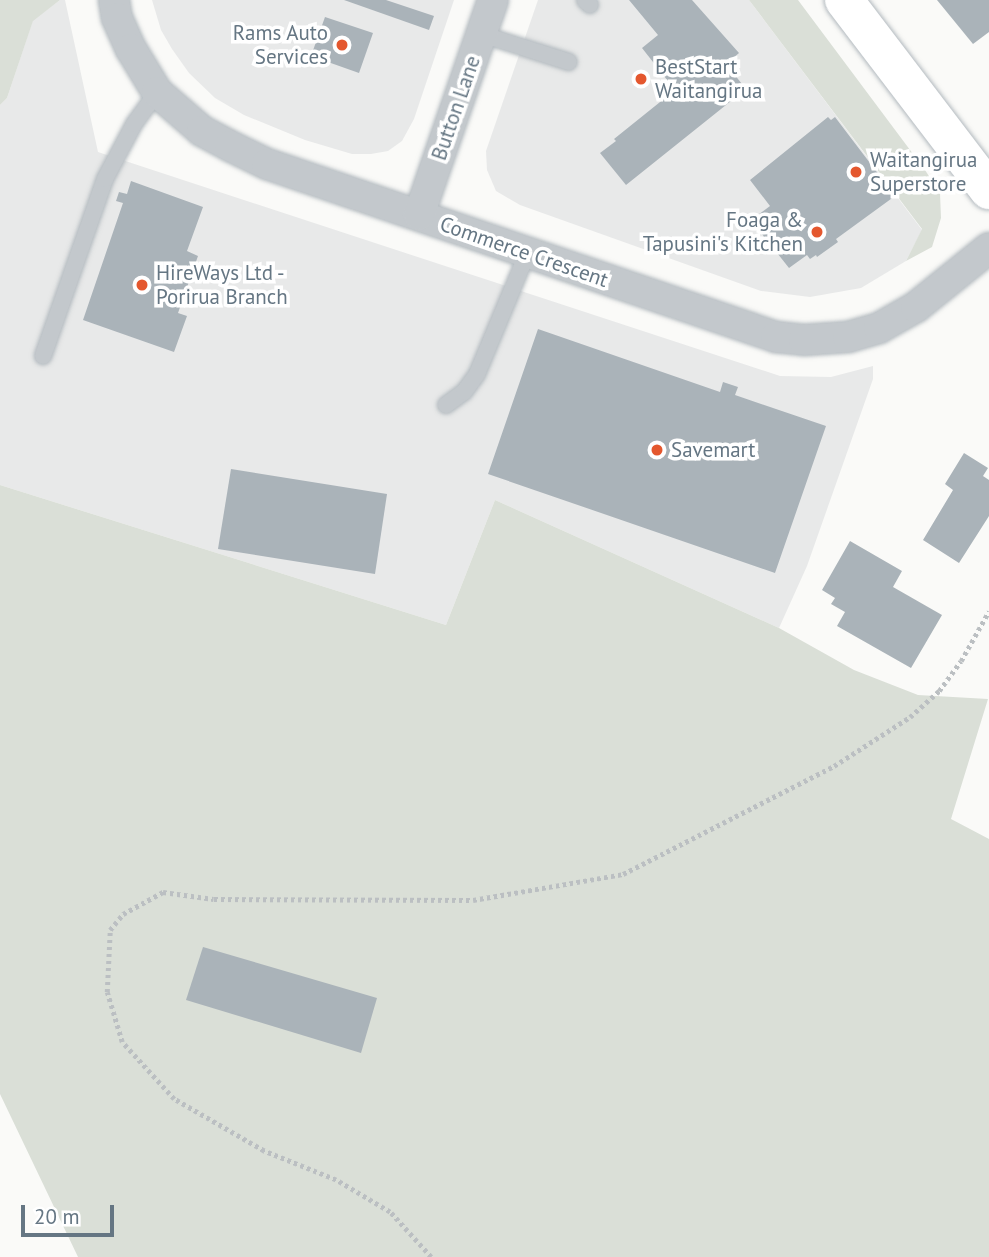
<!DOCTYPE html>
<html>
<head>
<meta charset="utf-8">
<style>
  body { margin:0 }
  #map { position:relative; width:989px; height:1257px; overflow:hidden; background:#fafaf8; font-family:"PT Sans",sans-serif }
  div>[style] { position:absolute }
  .built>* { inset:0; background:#e8e9e9 }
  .green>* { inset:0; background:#dadfd7 }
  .building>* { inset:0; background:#aab3b9 }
  .path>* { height:4.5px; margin-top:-2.25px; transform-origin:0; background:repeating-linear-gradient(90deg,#bbbfc2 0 3.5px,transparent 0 7px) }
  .roads { filter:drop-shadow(0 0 2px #b3babf) drop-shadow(0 0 2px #b3babf) }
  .service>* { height:16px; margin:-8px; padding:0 8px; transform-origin:8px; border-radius:8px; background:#c3c8cc }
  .minor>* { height:30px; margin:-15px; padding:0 15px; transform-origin:15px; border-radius:15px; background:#c3c8cc }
  .secondary>* { height:38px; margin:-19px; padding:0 19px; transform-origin:19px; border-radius:19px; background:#fff }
  .dots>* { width:19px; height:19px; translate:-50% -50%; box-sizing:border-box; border:4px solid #fff; border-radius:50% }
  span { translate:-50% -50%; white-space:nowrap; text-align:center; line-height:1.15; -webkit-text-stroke:7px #fff; paint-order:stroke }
  .poi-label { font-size:21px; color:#657683 }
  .right { translate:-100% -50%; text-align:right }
  .left { translate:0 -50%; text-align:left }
  .street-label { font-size:21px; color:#657683 }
  .scale { position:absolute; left:21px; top:1205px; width:93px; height:32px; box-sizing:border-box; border:4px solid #657683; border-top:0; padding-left:9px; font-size:21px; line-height:24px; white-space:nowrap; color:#657683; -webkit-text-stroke:5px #fff; paint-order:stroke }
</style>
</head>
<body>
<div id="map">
  <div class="built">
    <div style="clip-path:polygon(60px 0,65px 0,98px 152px,780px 376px,831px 377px,873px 366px,873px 379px,807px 566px,779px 628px,495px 500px,446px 625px,0 485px,0 105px,7px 98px,33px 20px)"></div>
    <div style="clip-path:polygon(152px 0,454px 0,414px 119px,402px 141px,388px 151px,371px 154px,352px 154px,305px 140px,244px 115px,215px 98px,189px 73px,172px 49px,161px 30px)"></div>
    <div style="clip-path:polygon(538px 0,749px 0,922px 230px,906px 261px,861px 288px,810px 297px,761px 291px,520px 205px,496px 191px,487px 170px,486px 151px)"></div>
  </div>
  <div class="green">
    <div style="clip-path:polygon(0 0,60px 0,33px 21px,7px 98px,0 105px)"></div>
    <div style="clip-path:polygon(749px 0,798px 0,925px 170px,940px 193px,941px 218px,932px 247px,906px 261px,922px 229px)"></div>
    <div style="clip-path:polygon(0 485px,446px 625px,495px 500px,779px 628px,854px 670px,918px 695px,988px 699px,951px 819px,989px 839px,989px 1257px,78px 1257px,0 1094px)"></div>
  </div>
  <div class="building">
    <div style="clip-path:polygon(344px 0,386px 0,434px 16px,429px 30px)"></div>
    <div style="clip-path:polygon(629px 0,692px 0,739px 53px,726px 64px,746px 89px,626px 185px,600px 153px,616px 141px,614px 139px,675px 90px,642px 48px,658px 35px)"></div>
    <div style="clip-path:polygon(937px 0,989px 0,989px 32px,973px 44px)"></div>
    <div style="clip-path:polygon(325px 17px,373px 33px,359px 73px,311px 56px)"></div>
    <div style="clip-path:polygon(828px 117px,831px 120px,835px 117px,895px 196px,836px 239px,838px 242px,817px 257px,816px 255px,810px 259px,807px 255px,789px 268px,751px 220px,770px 206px,750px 180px)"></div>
    <div style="clip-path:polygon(131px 181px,203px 207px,187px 251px,198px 256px,178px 313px,187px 316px,174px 352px,83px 320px,123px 203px,116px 201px,119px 192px,127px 194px)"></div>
    <div style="clip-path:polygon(538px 329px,720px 392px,723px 382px,738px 387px,735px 395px,826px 426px,775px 573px,488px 474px)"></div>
    <div style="clip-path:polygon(964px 453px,988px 468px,983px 476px,989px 480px,989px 516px,959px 563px,923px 540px,953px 490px,945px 484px)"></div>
    <div style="clip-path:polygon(231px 469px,387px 494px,375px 574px,218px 549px)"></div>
    <div style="clip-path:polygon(850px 541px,902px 571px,893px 587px,942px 615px,911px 668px,837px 626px,845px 612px,831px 604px,835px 598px,822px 590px)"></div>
    <div style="clip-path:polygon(203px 947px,377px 998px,361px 1053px,186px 1000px)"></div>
  </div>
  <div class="path">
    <div style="left:431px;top:1257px;width:61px;rotate:-132.3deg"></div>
    <div style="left:390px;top:1212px;width:63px;rotate:-149.3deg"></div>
    <div style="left:336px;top:1180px;width:78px;rotate:-158.1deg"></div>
    <div style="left:264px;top:1151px;width:104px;rotate:-150deg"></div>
    <div style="left:174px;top:1099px;width:77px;rotate:-132.4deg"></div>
    <div style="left:122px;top:1042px;width:52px;rotate:-106.7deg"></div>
    <div style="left:107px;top:992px;width:62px;rotate:-87.2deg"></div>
    <div style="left:110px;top:930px;width:21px;rotate:-51deg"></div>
    <div style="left:123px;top:914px;width:46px;rotate:-28.8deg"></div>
    <div style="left:163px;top:892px;width:51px;rotate:7.8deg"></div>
    <div style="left:214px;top:899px;width:259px;rotate:0.2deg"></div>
    <div style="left:473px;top:900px;width:152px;rotate:-9.8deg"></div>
    <div style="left:623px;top:874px;width:237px;rotate:-27.1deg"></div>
    <div style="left:834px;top:766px;width:90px;rotate:-32.8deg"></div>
    <div style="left:910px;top:717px;width:39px;rotate:-42deg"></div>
    <div style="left:939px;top:691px;width:37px;rotate:-54deg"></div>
    <div style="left:961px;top:661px;width:57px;rotate:-60.8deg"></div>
  </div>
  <div class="roads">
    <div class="service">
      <div style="left:585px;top:0;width:7px;rotate:45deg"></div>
      <div style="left:481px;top:34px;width:92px;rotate:17.7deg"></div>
      <div style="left:43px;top:356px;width:188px;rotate:-70.7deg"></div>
      <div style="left:105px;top:179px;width:62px;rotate:-62.2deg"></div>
      <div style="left:134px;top:124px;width:39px;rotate:-54deg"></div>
      <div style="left:446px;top:405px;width:22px;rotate:-36deg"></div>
      <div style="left:464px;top:392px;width:22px;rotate:-54deg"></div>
      <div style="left:477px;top:374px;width:130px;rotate:-67.4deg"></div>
    </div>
    <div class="minor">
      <div style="left:114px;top:0;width:18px;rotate:81deg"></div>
      <div style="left:117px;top:18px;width:34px;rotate:66deg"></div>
      <div style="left:131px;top:49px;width:50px;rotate:58.8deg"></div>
      <div style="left:157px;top:92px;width:60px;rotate:40.9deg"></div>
      <div style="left:202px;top:131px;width:32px;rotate:28deg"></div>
      <div style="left:230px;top:146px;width:41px;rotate:25.9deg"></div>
      <div style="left:267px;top:164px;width:538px;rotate:18.77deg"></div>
      <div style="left:776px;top:337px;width:28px;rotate:6deg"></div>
      <div style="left:804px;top:340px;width:44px;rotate:-3.9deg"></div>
      <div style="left:848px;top:337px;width:32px;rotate:-16deg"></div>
      <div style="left:879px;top:328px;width:43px;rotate:-29.6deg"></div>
      <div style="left:916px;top:307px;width:94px;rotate:-38.9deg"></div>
      <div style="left:419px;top:215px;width:227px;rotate:-71deg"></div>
    </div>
    <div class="secondary">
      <div style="left:844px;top:0;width:239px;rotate:52.7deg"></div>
    </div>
  </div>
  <div class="dots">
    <div style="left:342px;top:45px;background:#e4572e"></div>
    <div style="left:641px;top:79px;background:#e4572e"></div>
    <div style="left:856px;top:172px;background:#e4572e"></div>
    <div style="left:817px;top:232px;background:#e4572e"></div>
    <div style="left:142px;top:285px;background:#e4572e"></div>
    <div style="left:657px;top:450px;background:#e4572e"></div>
  </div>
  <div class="poi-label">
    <span class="right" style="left:328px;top:45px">Rams Auto<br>Services</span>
    <span class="left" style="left:655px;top:79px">BestStart<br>Waitangirua</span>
    <span class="left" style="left:870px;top:172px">Waitangirua<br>Superstore</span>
    <span class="right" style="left:803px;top:232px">Foaga &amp;<br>Tapusini's Kitchen</span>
    <span class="left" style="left:156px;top:285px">HireWays Ltd -<br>Porirua Branch</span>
    <span class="left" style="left:671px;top:450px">Savemart</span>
  </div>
  <div class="street-label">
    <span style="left:456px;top:108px;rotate:-71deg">Button Lane</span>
    <span style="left:524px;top:252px;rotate:19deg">Commerce Crescent</span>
  </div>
  <div class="scale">20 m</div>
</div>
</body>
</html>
